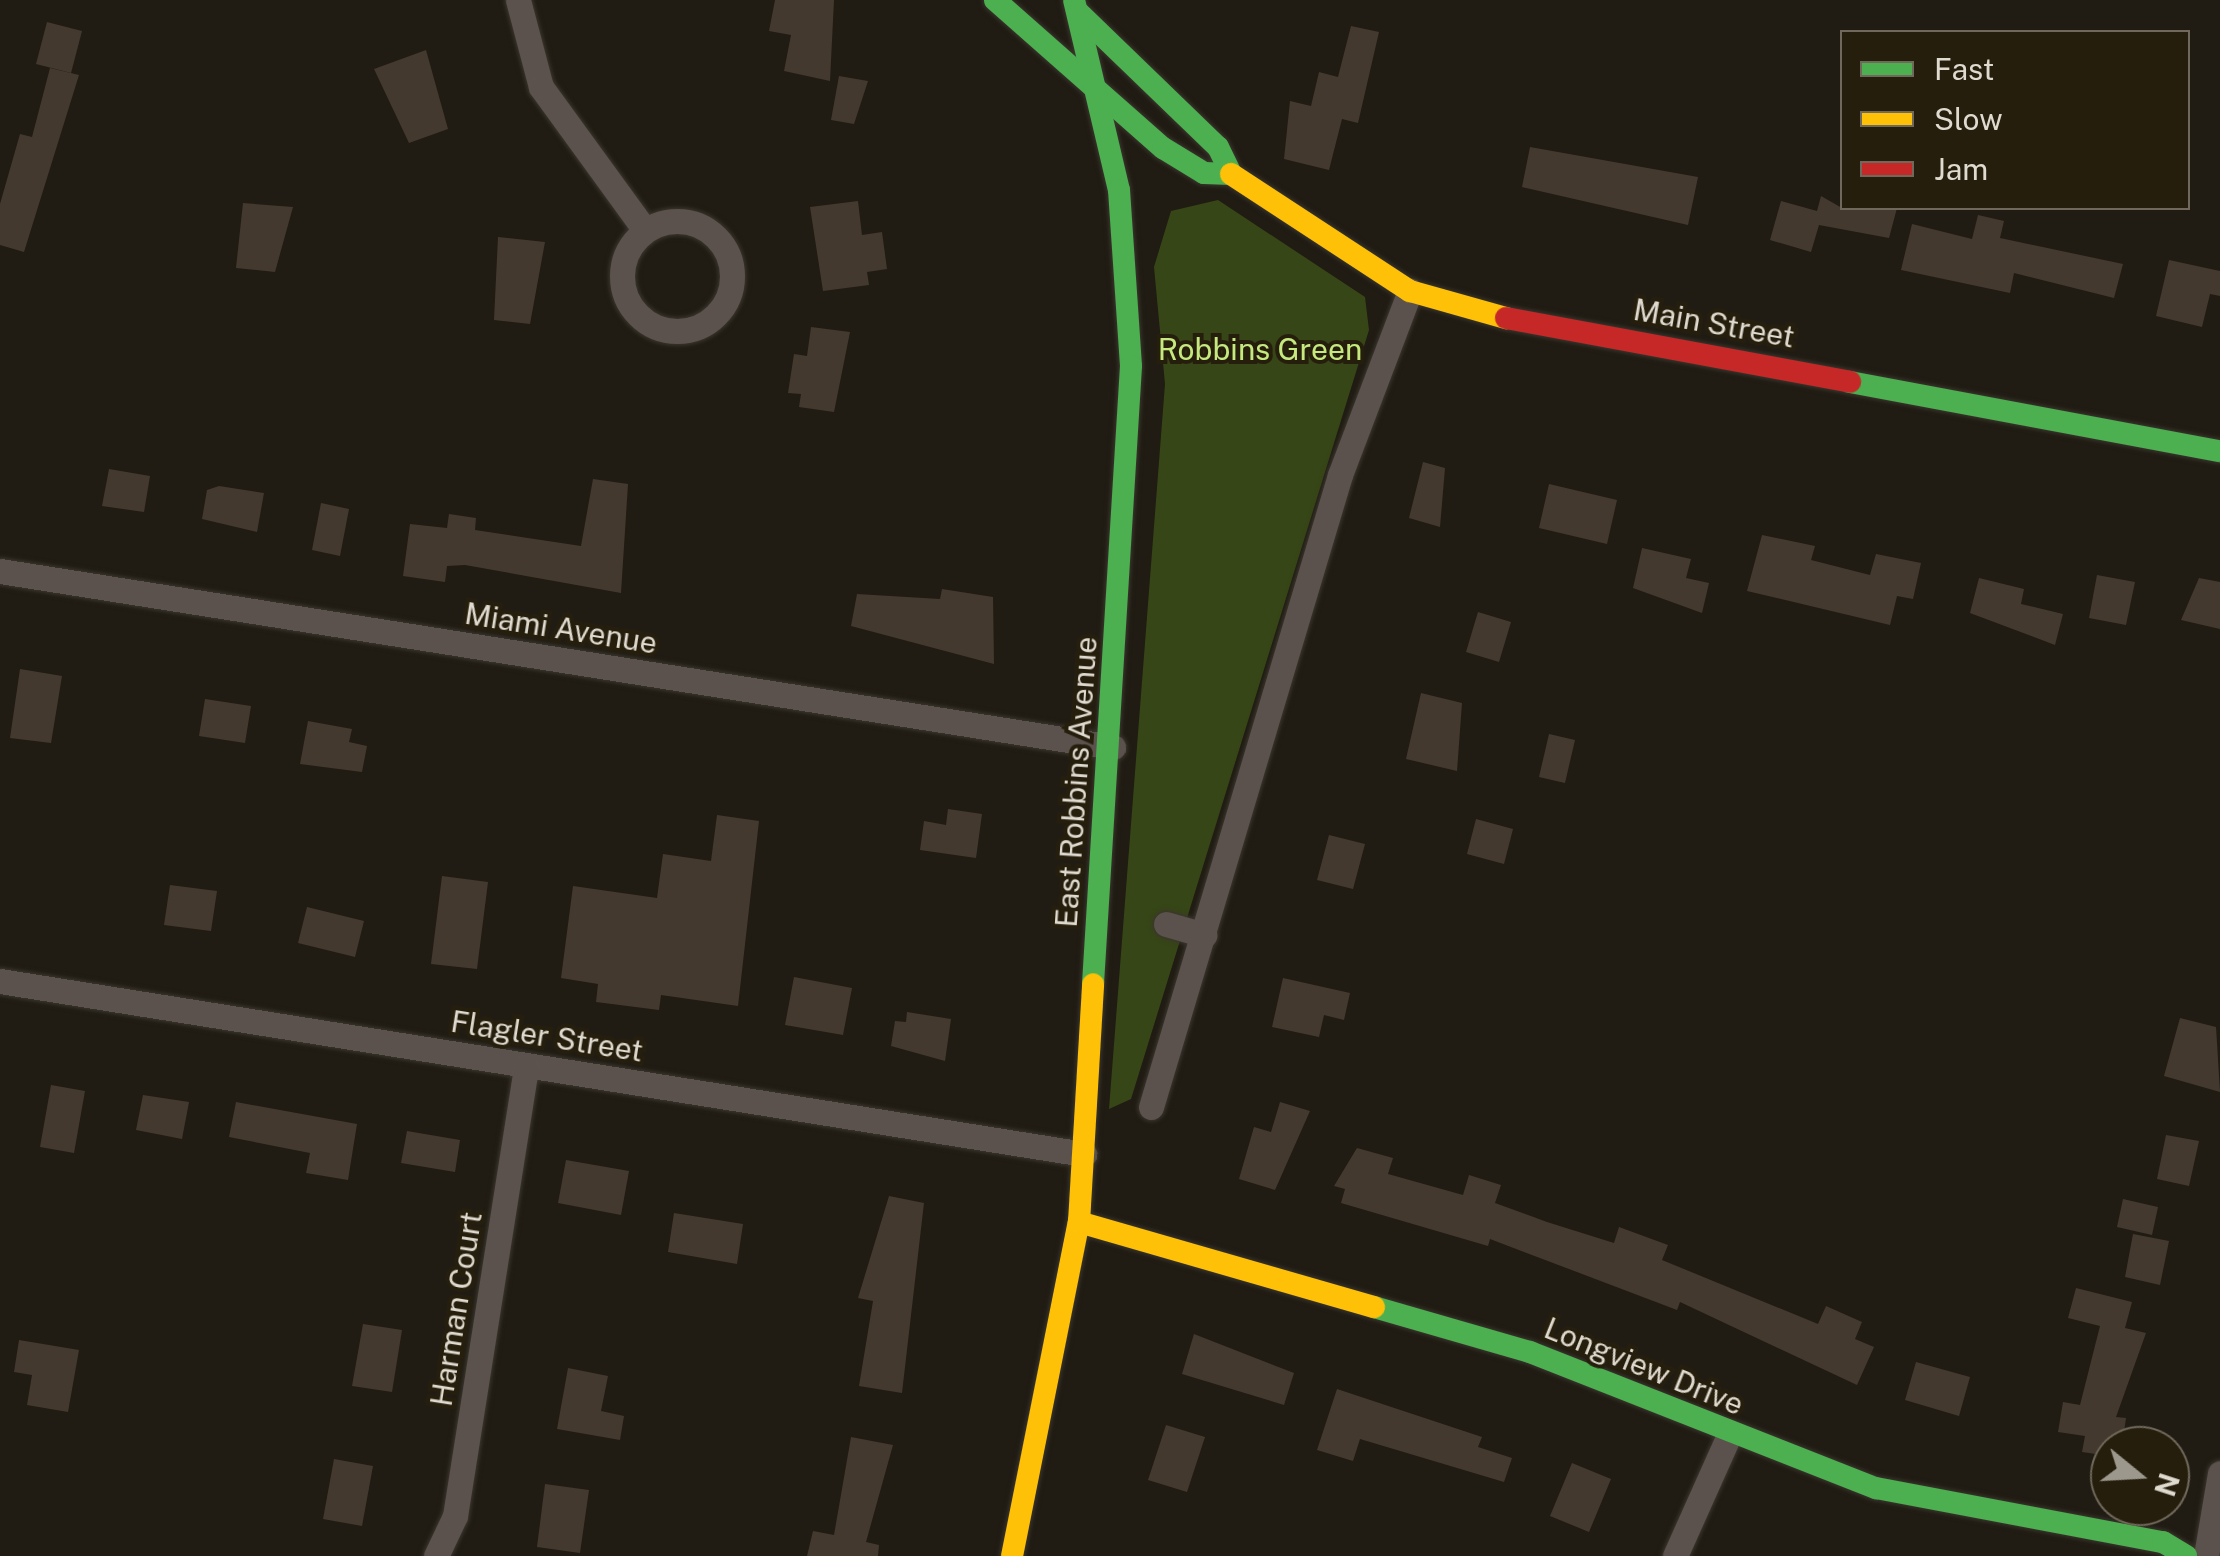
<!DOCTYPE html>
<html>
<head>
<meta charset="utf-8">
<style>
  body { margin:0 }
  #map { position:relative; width:2220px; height:1556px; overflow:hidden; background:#201c13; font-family:"Public Sans",sans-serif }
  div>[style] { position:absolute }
  .green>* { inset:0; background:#374616 }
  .building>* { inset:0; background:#44392e }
  .roads { filter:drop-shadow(0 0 2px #3a362e) drop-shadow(0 0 2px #3a362e) }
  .street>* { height:25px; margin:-12.5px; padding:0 12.5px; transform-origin:12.5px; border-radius:12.5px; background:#5c524d }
  .street>.ring { margin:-12.5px; padding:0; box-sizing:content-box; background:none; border:25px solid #5c524d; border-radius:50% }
  .fast>* { height:22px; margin:-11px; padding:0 11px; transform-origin:11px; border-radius:11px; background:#4caf50 }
  .slow>* { height:22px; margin:-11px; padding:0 11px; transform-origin:11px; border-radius:11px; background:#ffc107 }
  .jam>* { height:22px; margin:-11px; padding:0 11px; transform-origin:11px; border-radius:11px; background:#c62828 }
  span { translate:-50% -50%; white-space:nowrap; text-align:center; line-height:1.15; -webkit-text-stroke:8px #261e0d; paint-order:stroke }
  .street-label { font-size:30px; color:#dfdacf }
  .park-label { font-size:30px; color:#c5e97f }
  .legend { position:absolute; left:1840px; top:30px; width:350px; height:180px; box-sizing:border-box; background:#261e0d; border:2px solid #70695b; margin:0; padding:12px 18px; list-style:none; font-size:30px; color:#dfdacf }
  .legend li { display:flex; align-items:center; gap:20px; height:50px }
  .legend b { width:50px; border:2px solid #70695b }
  .north { position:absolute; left:2090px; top:1426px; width:100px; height:100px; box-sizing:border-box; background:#261e0d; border:2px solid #70695b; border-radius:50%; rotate:108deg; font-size:28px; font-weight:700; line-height:40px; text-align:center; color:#dfdacf }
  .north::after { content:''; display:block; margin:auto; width:35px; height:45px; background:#9c988d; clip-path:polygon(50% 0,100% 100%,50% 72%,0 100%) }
</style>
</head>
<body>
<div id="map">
  <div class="green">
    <div style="clip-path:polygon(1218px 200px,1365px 297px,1369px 330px,1131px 1099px,1109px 1109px,1165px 384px,1154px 267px,1171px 211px)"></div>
  </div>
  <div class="building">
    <div style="clip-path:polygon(775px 0,834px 0,830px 81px,784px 71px,791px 35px,769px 31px)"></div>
    <div style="clip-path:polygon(47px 22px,82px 31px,71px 73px,36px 64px)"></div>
    <div style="clip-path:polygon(1351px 26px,1379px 32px,1358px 123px,1342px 119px,1329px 170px,1284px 159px,1290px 101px,1311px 106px,1319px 72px,1338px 77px)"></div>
    <div style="clip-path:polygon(426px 50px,448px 129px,409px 143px,374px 69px)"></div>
    <div style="clip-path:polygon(50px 68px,79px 75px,24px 252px,0 245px,0 204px,20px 134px,32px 137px)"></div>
    <div style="clip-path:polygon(839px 76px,868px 81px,854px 124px,831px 120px)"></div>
    <div style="clip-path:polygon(1530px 147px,1698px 177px,1688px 225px,1522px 187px)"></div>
    <div style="clip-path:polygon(1821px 196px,1842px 208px,1897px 208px,1889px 238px,1819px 225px,1811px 252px,1770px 240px,1781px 201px,1817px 211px)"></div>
    <div style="clip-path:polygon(858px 201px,862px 235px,882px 232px,887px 269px,867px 272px,869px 285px,823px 291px,810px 207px)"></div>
    <div style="clip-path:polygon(243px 203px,293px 207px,275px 272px,236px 268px)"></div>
    <div style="clip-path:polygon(1978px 215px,2004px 221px,2000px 238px,2123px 264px,2114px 298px,2014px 273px,2010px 293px,1901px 270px,1912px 224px,1972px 239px)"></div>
    <div style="clip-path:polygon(498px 237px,545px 242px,530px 324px,494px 320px)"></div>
    <div style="clip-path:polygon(2169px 260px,2220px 271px,2220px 296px,2210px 294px,2202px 327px,2156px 316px)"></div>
    <div style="clip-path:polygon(811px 327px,850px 332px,834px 412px,799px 407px,801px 394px,788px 393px,794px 354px,807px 356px)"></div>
    <div style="clip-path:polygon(1423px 462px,1445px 468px,1440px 527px,1409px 518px)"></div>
    <div style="clip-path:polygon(109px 469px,150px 476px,144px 512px,102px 506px)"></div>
    <div style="clip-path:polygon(593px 479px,628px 484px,621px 593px,465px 565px,447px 566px,445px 582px,403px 576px,410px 524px,447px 528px,449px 514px,476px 518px,475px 530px,581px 546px)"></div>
    <div style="clip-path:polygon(1549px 484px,1617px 500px,1607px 544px,1539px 528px)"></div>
    <div style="clip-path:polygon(219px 486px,264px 493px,257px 532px,202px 519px,207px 490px)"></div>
    <div style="clip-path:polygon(321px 503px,349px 509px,340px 556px,312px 550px)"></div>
    <div style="clip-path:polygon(1762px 535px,1815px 546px,1811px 560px,1870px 575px,1876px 554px,1921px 563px,1913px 599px,1897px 596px,1890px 625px,1747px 591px)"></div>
    <div style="clip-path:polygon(1642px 548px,1691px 559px,1686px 578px,1709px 583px,1702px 613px,1633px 588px)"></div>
    <div style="clip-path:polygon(2097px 575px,2135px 582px,2126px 625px,2089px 618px)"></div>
    <div style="clip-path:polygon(1979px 578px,2024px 589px,2021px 604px,2063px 614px,2055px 645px,1970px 613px)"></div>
    <div style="clip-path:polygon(2199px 578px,2220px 582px,2220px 629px,2181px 620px)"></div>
    <div style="clip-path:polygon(942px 589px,993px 597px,994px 664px,851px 626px,857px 594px,940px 599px)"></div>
    <div style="clip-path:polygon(1478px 612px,1511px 622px,1499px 662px,1466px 652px)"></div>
    <div style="clip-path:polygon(20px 669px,62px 676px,51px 743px,10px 738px)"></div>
    <div style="clip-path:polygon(1421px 693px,1462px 703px,1457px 771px,1406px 759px)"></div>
    <div style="clip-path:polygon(205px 699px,251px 706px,245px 743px,199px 736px)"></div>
    <div style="clip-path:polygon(308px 721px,352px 729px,349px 742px,367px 746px,362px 772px,300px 764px)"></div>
    <div style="clip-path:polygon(1549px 734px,1575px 740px,1565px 783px,1539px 777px)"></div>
    <div style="clip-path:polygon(948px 809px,982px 814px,976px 858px,920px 850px,924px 821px,946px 825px)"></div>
    <div style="clip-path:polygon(717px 815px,759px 821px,738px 1006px,661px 995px,659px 1010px,596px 1002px,598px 984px,561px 978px,573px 886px,657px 898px,663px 854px,711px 861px)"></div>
    <div style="clip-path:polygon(1476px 819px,1513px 829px,1504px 864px,1467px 854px)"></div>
    <div style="clip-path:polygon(1329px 835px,1365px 844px,1353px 889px,1317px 880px)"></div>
    <div style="clip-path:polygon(442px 876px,488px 882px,477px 969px,431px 964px)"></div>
    <div style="clip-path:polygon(170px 885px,217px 891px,211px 931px,164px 925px)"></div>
    <div style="clip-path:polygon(307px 907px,364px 921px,355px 957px,298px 943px)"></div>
    <div style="clip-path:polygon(794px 977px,852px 988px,843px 1035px,785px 1025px)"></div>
    <div style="clip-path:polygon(1283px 978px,1350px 993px,1344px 1020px,1324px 1015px,1319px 1037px,1272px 1027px)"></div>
    <div style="clip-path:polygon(907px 1012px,951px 1019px,945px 1061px,891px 1046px,895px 1021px,906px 1022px)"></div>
    <div style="clip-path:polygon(2180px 1018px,2216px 1027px,2220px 1092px,2164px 1076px)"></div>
    <div style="clip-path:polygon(51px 1085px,85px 1091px,74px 1153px,40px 1147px)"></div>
    <div style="clip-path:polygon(143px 1095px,189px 1102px,182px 1139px,136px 1130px)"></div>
    <div style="clip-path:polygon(236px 1102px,357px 1124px,348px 1180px,306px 1173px,310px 1153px,229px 1137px)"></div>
    <div style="clip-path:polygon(1280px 1102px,1310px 1111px,1275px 1190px,1239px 1179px,1254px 1127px,1271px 1132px)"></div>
    <div style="clip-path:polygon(407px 1131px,460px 1140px,455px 1172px,401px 1163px)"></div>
    <div style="clip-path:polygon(2166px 1135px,2199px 1141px,2189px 1186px,2157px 1179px)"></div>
    <div style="clip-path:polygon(1357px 1148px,1393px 1158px,1388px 1174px,1463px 1195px,1469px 1175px,1501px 1185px,1495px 1203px,1547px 1222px,1614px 1243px,1619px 1227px,1668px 1245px,1662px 1260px,1818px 1324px,1826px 1306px,1862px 1322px,1855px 1339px,1874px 1347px,1857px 1385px,1680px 1302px,1677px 1310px,1490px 1239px,1488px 1246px,1341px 1203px,1345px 1189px,1334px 1186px)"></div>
    <div style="clip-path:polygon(566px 1160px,629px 1171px,621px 1215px,558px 1203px)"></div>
    <div style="clip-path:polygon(889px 1196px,924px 1203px,902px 1393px,859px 1386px,873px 1301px,858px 1298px)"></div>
    <div style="clip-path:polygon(2123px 1199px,2158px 1207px,2152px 1235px,2117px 1227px)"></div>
    <div style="clip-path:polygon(674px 1213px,743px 1224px,737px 1264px,668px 1252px)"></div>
    <div style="clip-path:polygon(2133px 1234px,2169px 1241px,2160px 1285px,2125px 1277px)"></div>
    <div style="clip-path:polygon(2076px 1288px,2132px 1302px,2125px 1328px,2146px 1333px,2116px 1417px,2126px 1418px,2122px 1446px,2110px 1446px,2110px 1456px,2082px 1452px,2085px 1436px,2058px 1432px,2063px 1402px,2080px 1405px,2100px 1326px,2068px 1318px)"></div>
    <div style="clip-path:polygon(363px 1324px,402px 1330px,392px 1392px,352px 1386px)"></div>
    <div style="clip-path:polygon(1194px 1334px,1294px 1373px,1284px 1405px,1182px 1374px)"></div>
    <div style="clip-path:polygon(19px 1340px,79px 1350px,68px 1412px,27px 1405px,32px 1375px,14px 1372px)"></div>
    <div style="clip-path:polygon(1916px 1362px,1970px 1377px,1959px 1416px,1905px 1400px)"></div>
    <div style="clip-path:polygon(568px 1368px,608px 1376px,601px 1411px,624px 1416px,620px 1440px,557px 1429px)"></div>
    <div style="clip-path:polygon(1337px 1389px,1482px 1437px,1478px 1447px,1512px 1458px,1504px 1482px,1360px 1439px,1353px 1461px,1317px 1450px)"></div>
    <div style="clip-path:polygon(1166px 1425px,1205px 1437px,1187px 1492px,1148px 1480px)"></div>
    <div style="clip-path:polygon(851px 1437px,893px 1445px,866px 1542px,879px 1545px,878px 1556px,807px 1556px,813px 1531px,834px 1535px)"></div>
    <div style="clip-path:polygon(334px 1459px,373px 1466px,362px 1526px,323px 1519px)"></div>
    <div style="clip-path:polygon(1572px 1463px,1611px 1479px,1589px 1532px,1550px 1516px)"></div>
    <div style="clip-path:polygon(545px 1484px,589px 1490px,580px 1553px,537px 1547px)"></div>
  </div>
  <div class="roads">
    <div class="street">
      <div style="left:518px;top:0;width:90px;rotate:75.2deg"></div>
      <div style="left:541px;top:87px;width:177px;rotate:54deg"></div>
      <div class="ring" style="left:622px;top:221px;width:85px;height:85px"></div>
      <div style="left:0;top:571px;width:1127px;rotate:8.99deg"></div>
      <div style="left:1166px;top:924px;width:40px;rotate:16deg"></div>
      <div style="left:0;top:981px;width:1098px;rotate:9.07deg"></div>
      <div style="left:1151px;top:1107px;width:660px;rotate:-73.35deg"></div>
      <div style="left:1340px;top:475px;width:197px;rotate:-69.2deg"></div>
      <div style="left:436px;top:1556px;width:44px;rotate:-64.6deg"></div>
      <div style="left:455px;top:1516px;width:455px;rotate:-81deg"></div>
      <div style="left:1675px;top:1556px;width:135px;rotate:-65.9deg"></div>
      <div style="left:2206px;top:1556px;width:84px;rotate:-80.4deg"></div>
    </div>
    <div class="fast">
      <div style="left:995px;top:0;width:224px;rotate:41.4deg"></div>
      <div style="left:1163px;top:148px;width:48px;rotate:31.4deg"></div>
      <div style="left:1204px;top:173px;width:27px;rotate:2deg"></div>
      <div style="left:1074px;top:0;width:195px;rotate:76.7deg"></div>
      <div style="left:1119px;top:190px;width:176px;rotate:86.1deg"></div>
      <div style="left:1131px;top:366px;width:619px;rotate:93.52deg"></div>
      <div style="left:1079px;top:13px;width:193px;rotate:44deg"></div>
      <div style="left:1218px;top:147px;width:30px;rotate:64deg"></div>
      <div style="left:1850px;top:382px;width:376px;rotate:10.6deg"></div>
      <div style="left:1374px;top:1307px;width:162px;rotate:16.1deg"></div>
      <div style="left:1530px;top:1352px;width:372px;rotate:21.5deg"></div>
      <div style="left:1876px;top:1488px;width:292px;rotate:10.7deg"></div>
      <div style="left:2163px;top:1542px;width:27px;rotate:31deg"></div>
    </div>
    <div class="slow">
      <div style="left:1231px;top:174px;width:214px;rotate:33.2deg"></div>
      <div style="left:1410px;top:291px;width:100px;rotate:15.7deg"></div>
      <div style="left:1079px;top:1222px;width:307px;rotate:16.1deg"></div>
      <div style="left:1012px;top:1556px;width:341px;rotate:-78.7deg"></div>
      <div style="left:1079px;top:1222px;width:238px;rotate:-86.6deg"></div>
    </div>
    <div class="jam">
      <div style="left:1506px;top:318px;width:350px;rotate:10.5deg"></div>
    </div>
  </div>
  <div class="street-label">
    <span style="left:1714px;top:323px;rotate:10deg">Main Street</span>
    <span style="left:561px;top:628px;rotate:9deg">Miami Avenue</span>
    <span style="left:1076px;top:782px;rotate:-86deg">East Robbins Avenue</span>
    <span style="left:547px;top:1036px;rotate:9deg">Flagler Street</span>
    <span style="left:456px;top:1309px;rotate:-81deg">Harman Court</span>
    <span style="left:1644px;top:1366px;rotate:22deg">Longview Drive</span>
  </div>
  <div class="park-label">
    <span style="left:1260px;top:349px">Robbins Green</span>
  </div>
  <ul class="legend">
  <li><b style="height:12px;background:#4caf50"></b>Fast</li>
  <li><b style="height:12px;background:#ffc107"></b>Slow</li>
  <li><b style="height:12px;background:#c62828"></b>Jam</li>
  </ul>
  <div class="north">N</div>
</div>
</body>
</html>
